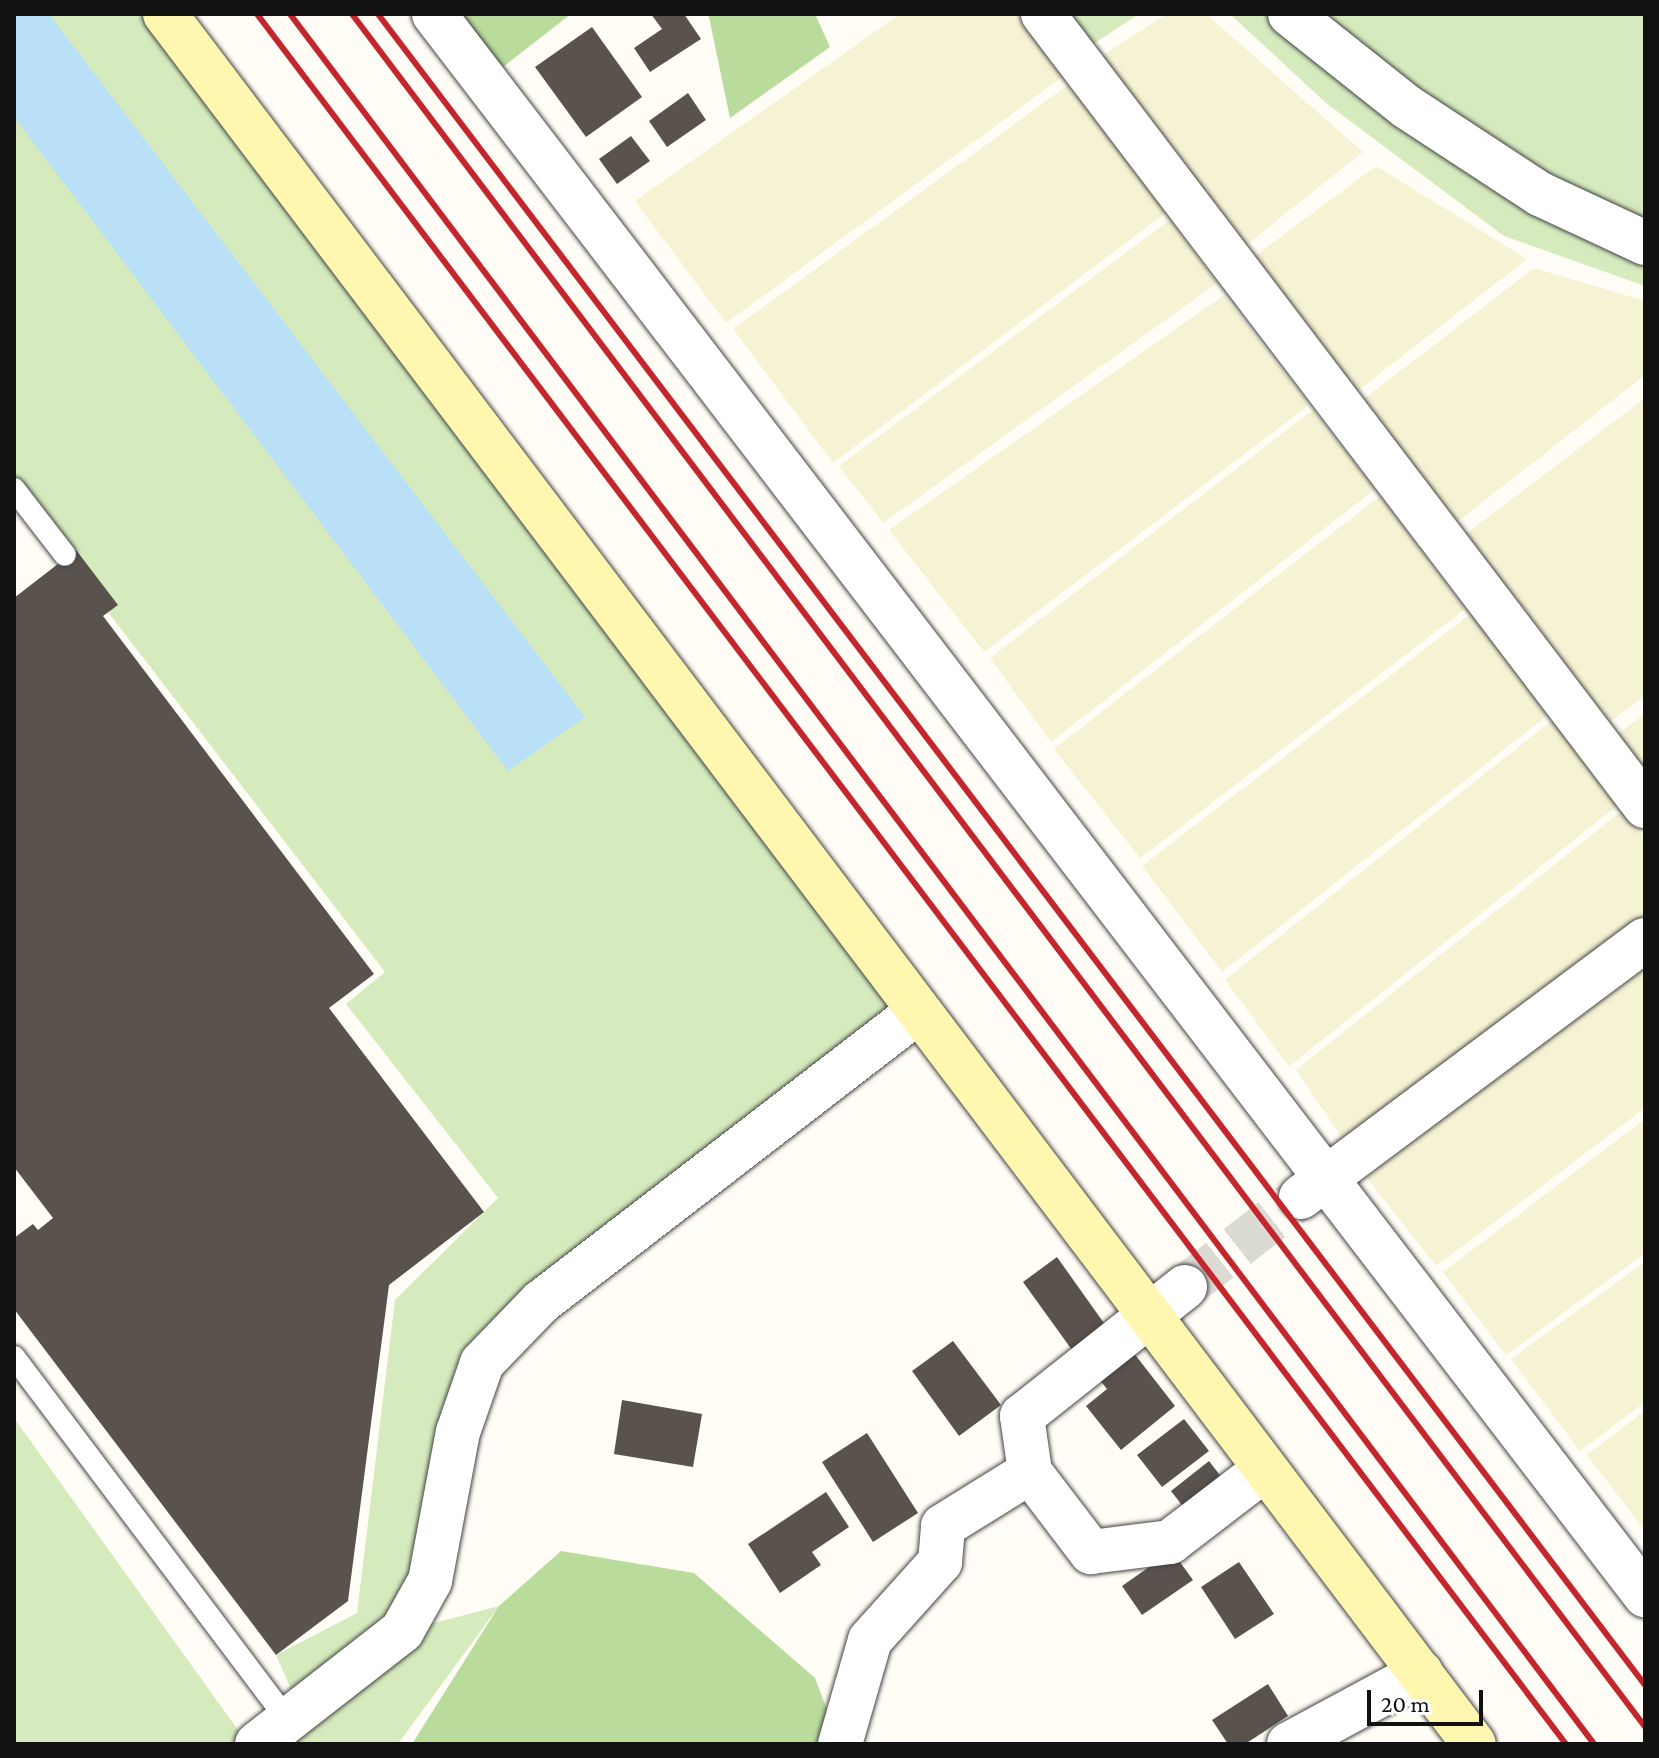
<!DOCTYPE html>
<html>
<head>
<meta charset="utf-8">
<style>
  body { margin:0 }
  #map { position:relative; width:1659px; height:1758px; overflow:hidden; background:#fffdf5; font-family:"Crimson Pro",serif }
  div>[style] { position:absolute }
  .farmland>* { inset:0; background:#f6f3d4 }
  .green>* { inset:0; background:#d5ebbd }
  .forest>* { inset:0; background:#b9dc9c }
  .water>* { inset:0; background:#b9e0f7 }
  .building>* { inset:0; background:#5a524d }
  .street-tunnel>* { height:44px; margin-top:-22px; transform-origin:0; background:repeating-linear-gradient(90deg,#dbdad3 0 44px,transparent 0 66px) }
  .roads { filter:drop-shadow(0 0 2px #444) drop-shadow(0 0 2px #444) }
  .lane>* { height:22px; margin:-11px; padding:0 11px; transform-origin:11px; border-radius:11px; background:#fff }
  .street>* { height:44px; margin:-22px; padding:0 22px; transform-origin:22px; border-radius:22px; background:#fff }
  .secondary>* { height:44px; margin:-22px; padding:0 22px; transform-origin:22px; border-radius:22px; background:#fff6b0 }
  .rail>* { height:6px; margin:-3px; padding:0 3px; transform-origin:3px; border-radius:3px; background:#c4262e }
  span { translate:-50% -50%; white-space:nowrap; text-align:center; line-height:1.15; -webkit-text-stroke:8px #fff; paint-order:stroke }
  .frame { position:absolute; inset:0; border:16px solid #111; pointer-events:none }
  .scale { position:absolute; left:1367px; top:1690px; width:116px; height:36px; box-sizing:border-box; border:4px solid #111; border-top:0; padding-left:10px; font-size:24px; line-height:28px; white-space:nowrap; color:#111; -webkit-text-stroke:6px #fff; paint-order:stroke }
</style>
</head>
<body>
<div id="map">
  <div class="farmland">
    <div style="clip-path:polygon(900px 14px,1017px 14px,1065px 75px,726px 323px,635px 201px)"></div>
    <div style="clip-path:polygon(1167px 14px,1206px 14px,1363px 152px,1240px 250px,1097px 59px)"></div>
    <div style="clip-path:polygon(1068px 85px,1167px 212px,833px 463px,733px 329px)"></div>
    <div style="clip-path:polygon(1376px 166px,1527px 259px,1351px 396px,1250px 260px)"></div>
    <div style="clip-path:polygon(1170px 220px,1217px 283px,883px 523px,839px 466px)"></div>
    <div style="clip-path:polygon(1534px 268px,1645px 301px,1645px 375px,1452px 526px,1356px 405px)"></div>
    <div style="clip-path:polygon(1224px 295px,1309px 405px,984px 652px,889px 530px)"></div>
    <div style="clip-path:polygon(1645px 398px,1645px 696px,1600px 729px,1459px 539px)"></div>
    <div style="clip-path:polygon(1313px 410px,1375px 489px,1051px 742px,990px 658px)"></div>
    <div style="clip-path:polygon(1380px 496px,1465px 609px,1140px 858px,1054px 749px)"></div>
    <div style="clip-path:polygon(1472px 613px,1549px 714px,1222px 972px,1142px 866px)"></div>
    <div style="clip-path:polygon(1645px 714px,1645px 780px,1614px 737px)"></div>
    <div style="clip-path:polygon(1554px 719px,1619px 804px,1289px 1066px,1225px 980px)"></div>
    <div style="clip-path:polygon(1623px 810px,1645px 838px,1645px 928px,1349px 1148px,1296px 1070px)"></div>
    <div style="clip-path:polygon(1645px 964px,1645px 1108px,1436px 1266px,1366px 1177px)"></div>
    <div style="clip-path:polygon(1645px 1119px,1645px 1253px,1506px 1355px,1443px 1272px)"></div>
    <div style="clip-path:polygon(1645px 1262px,1645px 1402px,1580px 1451px,1511px 1359px)"></div>
    <div style="clip-path:polygon(1645px 1411px,1645px 1531px,1587px 1455px)"></div>
  </div>
  <div class="green">
    <div style="clip-path:polygon(14px 14px,165px 14px,910px 1018px,476px 1381px,404px 1631px,499px 1606px,398px 1744px,14px 1744px,14px 1418px,238px 1730px,294px 1696px,276px 1655px,357px 1613px,395px 1300px,498px 1198px,346px 1004px,385px 972px,14px 490px)"></div>
    <div style="clip-path:polygon(1043px 14px,1139px 14px,1075px 56px)"></div>
    <div style="clip-path:polygon(1230px 14px,1645px 14px,1645px 286px,1504px 236px,1326px 103px)"></div>
  </div>
  <div class="forest">
    <div style="clip-path:polygon(452px 14px,571px 14px,503px 67px)"></div>
    <div style="clip-path:polygon(705px 14px,815px 14px,830px 47px,730px 118px,709px 17px)"></div>
    <div style="clip-path:polygon(561px 1551px,694px 1573px,815px 1678px,840px 1744px,412px 1744px,499px 1606px)"></div>
  </div>
  <div class="water">
    <div style="clip-path:polygon(14px 14px,49px 14px,585px 717px,508px 771px,14px 117px)"></div>
  </div>
  <div class="building">
    <div style="clip-path:polygon(651px 14px,684px 14px,701px 39px,650px 72px,634px 48px,662px 29px)"></div>
    <div style="clip-path:polygon(592px 27px,642px 97px,586px 137px,535px 67px)"></div>
    <div style="clip-path:polygon(688px 93px,706px 120px,667px 147px,649px 121px)"></div>
    <div style="clip-path:polygon(631px 136px,650px 161px,617px 184px,599px 159px)"></div>
    <div style="clip-path:polygon(76px 550px,118px 605px,103px 616px,374px 974px,329px 1008px,484px 1212px,389px 1285px,348px 1601px,276px 1655px,14px 1309px,14px 1238px,33px 1224px,38px 1230px,53px 1218px,14px 1167px,14px 598px)"></div>
    <div style="clip-path:polygon(1057px 1257px,1106px 1326px,1072px 1350px,1023px 1282px)"></div>
    <div style="clip-path:polygon(953px 1341px,1001px 1405px,959px 1436px,912px 1371px)"></div>
    <div style="clip-path:polygon(1133px 1352px,1175px 1406px,1121px 1450px,1086px 1406px,1107px 1389px,1099px 1379px)"></div>
    <div style="clip-path:polygon(622px 1400px,702px 1414px,693px 1467px,614px 1454px)"></div>
    <div style="clip-path:polygon(1184px 1419px,1209px 1451px,1162px 1487px,1137px 1455px)"></div>
    <div style="clip-path:polygon(867px 1433px,918px 1513px,873px 1542px,822px 1462px)"></div>
    <div style="clip-path:polygon(1209px 1461px,1226px 1483px,1188px 1513px,1171px 1491px)"></div>
    <div style="clip-path:polygon(826px 1492px,849px 1527px,812px 1552px,821px 1565px,780px 1593px,748px 1544px)"></div>
    <div style="clip-path:polygon(1172px 1551px,1193px 1580px,1142px 1615px,1122px 1586px)"></div>
    <div style="clip-path:polygon(1239px 1562px,1274px 1614px,1235px 1639px,1201px 1587px)"></div>
    <div style="clip-path:polygon(1268px 1684px,1288px 1716px,1245px 1744px,1228px 1744px,1212px 1720px)"></div>
  </div>
  <div class="street-tunnel">
    <div style="left:1185px;top:1287px;width:147px;rotate:-37.8deg"></div>
  </div>
  <div class="roads">
    <div class="lane">
      <div style="left:14px;top:489px;width:83px;rotate:52.3deg"></div>
      <div style="left:14px;top:1357px;width:455px;rotate:53deg"></div>
    </div>
    <div class="street">
      <div style="left:434px;top:14px;width:1992px;rotate:52.55deg"></div>
      <div style="left:1043px;top:14px;width:995px;rotate:52.76deg"></div>
      <div style="left:1290px;top:14px;width:149px;rotate:38.5deg"></div>
      <div style="left:1407px;top:107px;width:159px;rotate:33.2deg"></div>
      <div style="left:1540px;top:194px;width:116px;rotate:25deg"></div>
      <div style="left:1301px;top:1197px;width:429px;rotate:-36.8deg"></div>
      <div style="left:1185px;top:1287px;width:208px;rotate:141.6deg"></div>
      <div style="left:1022px;top:1416px;width:57px;rotate:81.9deg"></div>
      <div style="left:1030px;top:1472px;width:101px;rotate:52.7deg"></div>
      <div style="left:1091px;top:1552px;width:80px;rotate:-7.2deg"></div>
      <div style="left:1170px;top:1542px;width:120px;rotate:-37.5deg"></div>
      <div style="left:257px;top:1744px;width:184px;rotate:-37.9deg"></div>
      <div style="left:402px;top:1631px;width:57px;rotate:-60.8deg"></div>
      <div style="left:430px;top:1581px;width:152px;rotate:-79.4deg"></div>
      <div style="left:458px;top:1432px;width:73px;rotate:-70.8deg"></div>
      <div style="left:482px;top:1363px;width:85px;rotate:-46deg"></div>
      <div style="left:541px;top:1302px;width:477px;rotate:-37.6deg"></div>
      <div style="left:840px;top:1744px;width:108px;rotate:-73.9deg"></div>
      <div style="left:870px;top:1640px;width:105px;rotate:-48.1deg"></div>
      <div style="left:940px;top:1562px;width:36px;rotate:-85deg"></div>
      <div style="left:943px;top:1526px;width:102px;rotate:-31.8deg"></div>
      <div style="left:1289px;top:1744px;width:150px;rotate:-28.3deg"></div>
    </div>
    <div class="secondary">
      <div style="left:165px;top:14px;width:2169px;rotate:52.89deg"></div>
    </div>
  </div>
  <div class="rail">
    <div style="left:257px;top:14px;width:2169px;rotate:52.89deg"></div>
    <div style="left:290px;top:14px;width:2166px;rotate:52.99deg"></div>
    <div style="left:352px;top:14px;width:2146px;rotate:52.95deg"></div>
    <div style="left:378px;top:14px;width:2097px;rotate:52.83deg"></div>
  </div>
  <div class="frame"></div>
  <div class="scale">20 m</div>
</div>
</body>
</html>
